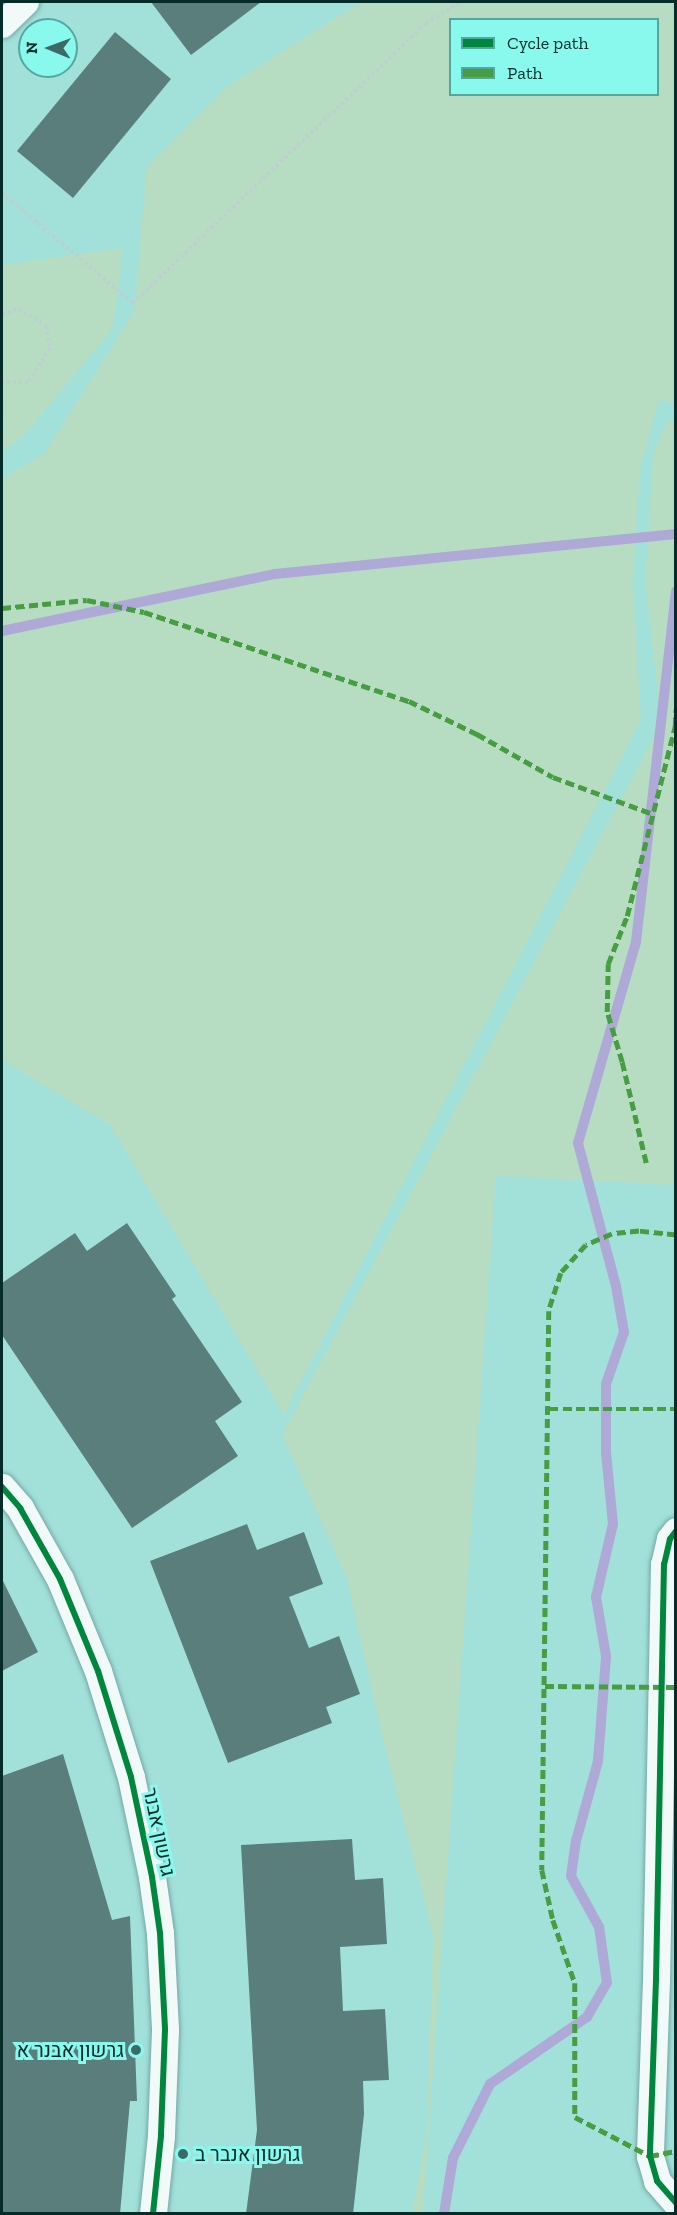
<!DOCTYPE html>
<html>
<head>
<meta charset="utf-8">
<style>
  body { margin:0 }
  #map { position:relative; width:677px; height:2215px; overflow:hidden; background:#a2e0da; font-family:"Zilla Slab",Heebo,serif }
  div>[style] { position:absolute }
  .green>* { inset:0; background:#b6ddc2 }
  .stream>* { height:10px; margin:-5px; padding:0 5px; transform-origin:5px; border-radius:5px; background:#afa9d7 }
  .building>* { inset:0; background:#5a7e7c }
  .path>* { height:4px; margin-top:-2px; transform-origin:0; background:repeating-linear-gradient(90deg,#bdd0ce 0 3px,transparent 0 6px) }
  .roads { filter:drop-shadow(0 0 2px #74a8a4) drop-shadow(0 0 2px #74a8a4) }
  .street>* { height:27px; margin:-13.5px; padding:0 13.5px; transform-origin:13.5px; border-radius:13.5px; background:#f1faf9 }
  .quiet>* { height:4.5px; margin-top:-2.25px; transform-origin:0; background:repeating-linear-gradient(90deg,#479d41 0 9px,transparent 0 13.5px) }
  .cycleway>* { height:6px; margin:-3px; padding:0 3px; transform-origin:3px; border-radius:3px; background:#00873e }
  .dots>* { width:16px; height:16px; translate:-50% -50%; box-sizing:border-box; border:3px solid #89f9ee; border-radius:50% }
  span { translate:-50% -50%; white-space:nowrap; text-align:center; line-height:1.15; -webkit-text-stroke:6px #89f9ee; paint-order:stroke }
  .street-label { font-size:20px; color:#052c29 }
  .poi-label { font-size:20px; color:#052c29 }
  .right { translate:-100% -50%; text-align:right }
  .left { translate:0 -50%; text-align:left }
  .frame { position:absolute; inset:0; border:3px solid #052c29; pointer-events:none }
  .legend { position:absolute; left:449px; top:18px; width:210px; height:78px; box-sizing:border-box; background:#89f9ee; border:2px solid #54a79f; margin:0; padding:8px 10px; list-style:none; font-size:18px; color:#052c29 }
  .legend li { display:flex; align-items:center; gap:12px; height:30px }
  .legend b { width:30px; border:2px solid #54a79f }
  .north { position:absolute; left:18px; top:18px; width:60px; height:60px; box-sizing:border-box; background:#89f9ee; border:2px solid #54a79f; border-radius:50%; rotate:271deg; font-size:16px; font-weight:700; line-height:24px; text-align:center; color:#052c29 }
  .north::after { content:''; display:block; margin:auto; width:21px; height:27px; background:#3c6b67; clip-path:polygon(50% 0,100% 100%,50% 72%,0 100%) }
</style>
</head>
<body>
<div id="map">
  <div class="green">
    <div style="clip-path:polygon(evenodd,361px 2px,675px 2px,675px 404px,659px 401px,640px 469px,633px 583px,641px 720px,284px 1415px,110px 1125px,2px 1060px,2px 479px,45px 453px,134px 312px,147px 166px,228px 86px,361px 2px,450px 20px,658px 20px,658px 94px,450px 94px,450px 20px)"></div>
    <div style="clip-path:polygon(123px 248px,113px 328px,27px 432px,2px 453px,2px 265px)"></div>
    <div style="clip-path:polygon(668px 419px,676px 421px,675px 1185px,496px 1176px,423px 2213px,412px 2213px,427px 2131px,433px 1935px,381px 1731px,347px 1579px,282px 1435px,660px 726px,660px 711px,645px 581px,653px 455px)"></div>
  </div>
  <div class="stream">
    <div style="left:2px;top:631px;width:279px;rotate:-11.8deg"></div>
    <div style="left:275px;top:574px;width:403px;rotate:-5.7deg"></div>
    <div style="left:444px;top:2214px;width:57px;rotate:-80.9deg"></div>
    <div style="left:453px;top:2158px;width:83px;rotate:-63.4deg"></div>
    <div style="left:490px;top:2084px;width:118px;rotate:-34.6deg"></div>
    <div style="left:587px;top:2017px;width:39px;rotate:-60deg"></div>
    <div style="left:607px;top:1983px;width:57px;rotate:-98.1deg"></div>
    <div style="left:599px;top:1927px;width:58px;rotate:-118.8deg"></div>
    <div style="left:571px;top:1876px;width:35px;rotate:-82deg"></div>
    <div style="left:576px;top:1841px;width:83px;rotate:-74.6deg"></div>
    <div style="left:598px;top:1761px;width:105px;rotate:-85.6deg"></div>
    <div style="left:606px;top:1656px;width:60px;rotate:-99.6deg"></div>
    <div style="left:596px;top:1597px;width:75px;rotate:-76.9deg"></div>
    <div style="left:613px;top:1524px;width:72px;rotate:-95.6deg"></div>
    <div style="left:606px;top:1452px;width:68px;rotate:-90deg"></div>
    <div style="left:606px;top:1384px;width:55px;rotate:-70.9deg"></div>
    <div style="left:624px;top:1332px;width:47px;rotate:-99.9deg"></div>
    <div style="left:616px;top:1286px;width:148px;rotate:-104.9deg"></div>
    <div style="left:578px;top:1143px;width:209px;rotate:-73.9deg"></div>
    <div style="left:636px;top:942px;width:353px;rotate:-83.5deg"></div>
  </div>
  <div class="building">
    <div style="clip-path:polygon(151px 2px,261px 2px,191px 55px)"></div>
    <div style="clip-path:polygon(115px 32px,171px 79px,73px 198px,17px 151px)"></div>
    <div style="clip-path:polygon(127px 1223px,176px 1296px,172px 1299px,242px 1402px,215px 1421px,238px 1456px,132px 1528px,2px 1335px,2px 1283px,75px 1233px,87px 1251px)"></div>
    <div style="clip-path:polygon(247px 1524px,257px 1550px,304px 1532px,323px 1584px,289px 1597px,309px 1648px,339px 1636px,360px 1694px,326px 1707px,332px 1723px,228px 1763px,150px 1561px)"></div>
    <div style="clip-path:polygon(2px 1579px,38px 1652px,2px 1671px)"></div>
    <div style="clip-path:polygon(63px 1754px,112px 1920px,130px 1916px,137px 2101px,130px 2101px,120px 2214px,2px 2214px,2px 1776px)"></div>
    <div style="clip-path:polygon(352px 1839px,355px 1880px,383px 1878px,387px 1944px,340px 1947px,343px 2011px,385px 2009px,389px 2080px,363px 2081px,364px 2114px,353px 2214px,246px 2214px,257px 2130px,241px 1845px)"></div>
  </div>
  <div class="path">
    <div style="left:2px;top:193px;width:171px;rotate:40deg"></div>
    <div style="left:133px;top:303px;width:405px;rotate:-43.7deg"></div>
    <div style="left:426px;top:23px;width:42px;rotate:-30.3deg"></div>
    <div style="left:2px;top:314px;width:18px;rotate:-16deg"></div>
    <div style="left:19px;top:309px;width:32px;rotate:32deg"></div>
    <div style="left:46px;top:326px;width:22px;rotate:80deg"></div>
    <div style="left:50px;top:348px;width:41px;rotate:122.2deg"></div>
    <div style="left:28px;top:383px;width:26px;rotate:-176deg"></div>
    <div style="left:2px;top:406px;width:10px;rotate:90deg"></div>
  </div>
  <div class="roads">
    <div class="street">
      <div style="left:2px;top:24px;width:32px;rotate:-44deg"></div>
      <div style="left:2px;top:1487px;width:28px;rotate:49deg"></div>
      <div style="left:20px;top:1508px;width:81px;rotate:60.6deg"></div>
      <div style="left:60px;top:1579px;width:100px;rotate:67.6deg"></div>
      <div style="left:98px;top:1671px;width:111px;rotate:72.7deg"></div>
      <div style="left:131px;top:1777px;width:102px;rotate:78.1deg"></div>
      <div style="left:152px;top:1877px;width:57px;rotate:81.9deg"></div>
      <div style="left:160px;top:1933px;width:97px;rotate:87deg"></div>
      <div style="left:165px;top:2030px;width:106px;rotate:92.2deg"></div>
      <div style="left:161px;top:2136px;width:78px;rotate:95.9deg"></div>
      <div style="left:676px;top:1531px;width:10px;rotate:127deg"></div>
      <div style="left:670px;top:1539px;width:26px;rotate:103deg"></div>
      <div style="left:664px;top:1564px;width:416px;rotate:91.1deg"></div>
      <div style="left:656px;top:1980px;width:176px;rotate:92deg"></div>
      <div style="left:650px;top:2156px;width:26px;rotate:74deg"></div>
      <div style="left:657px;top:2181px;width:29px;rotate:49deg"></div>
    </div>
  </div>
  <div class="quiet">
    <div style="left:2px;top:608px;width:85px;rotate:-5.4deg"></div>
    <div style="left:87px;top:600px;width:58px;rotate:11.9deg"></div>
    <div style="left:144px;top:612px;width:280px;rotate:18.6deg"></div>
    <div style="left:409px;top:701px;width:76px;rotate:25.9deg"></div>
    <div style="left:477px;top:734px;width:87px;rotate:29.5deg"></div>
    <div style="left:553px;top:777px;width:107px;rotate:20.3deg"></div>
    <div style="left:646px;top:1163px;width:104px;rotate:-103.4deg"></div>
    <div style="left:622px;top:1062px;width:52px;rotate:-106.7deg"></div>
    <div style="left:607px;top:1012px;width:48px;rotate:-88.8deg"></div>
    <div style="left:608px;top:964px;width:52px;rotate:-68.4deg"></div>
    <div style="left:627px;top:916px;width:196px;rotate:-75.8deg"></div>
    <div style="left:675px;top:726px;width:17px;rotate:-87deg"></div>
    <div style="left:676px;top:1235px;width:37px;rotate:-174deg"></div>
    <div style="left:639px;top:1231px;width:27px;rotate:174deg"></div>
    <div style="left:612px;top:1234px;width:28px;rotate:157deg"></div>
    <div style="left:586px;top:1245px;width:38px;rotate:132deg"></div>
    <div style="left:561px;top:1273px;width:40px;rotate:108deg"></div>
    <div style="left:549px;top:1311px;width:559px;rotate:90.72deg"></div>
    <div style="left:542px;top:1870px;width:51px;rotate:77.6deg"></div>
    <div style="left:553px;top:1920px;width:67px;rotate:70.8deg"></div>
    <div style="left:575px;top:1983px;width:134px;rotate:90deg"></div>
    <div style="left:575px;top:2117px;width:85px;rotate:27.5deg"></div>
    <div style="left:650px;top:2156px;width:26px;rotate:-11deg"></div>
    <div style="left:549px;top:1409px;width:127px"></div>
    <div style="left:545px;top:1686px;width:131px;rotate:0.4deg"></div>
  </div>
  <div class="cycleway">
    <div style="left:2px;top:1487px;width:28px;rotate:49deg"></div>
    <div style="left:20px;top:1508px;width:81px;rotate:60.6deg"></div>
    <div style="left:60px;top:1579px;width:100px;rotate:67.6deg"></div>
    <div style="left:98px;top:1671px;width:111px;rotate:72.7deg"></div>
    <div style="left:131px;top:1777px;width:102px;rotate:78.1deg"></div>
    <div style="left:152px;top:1877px;width:57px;rotate:81.9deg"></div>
    <div style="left:160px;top:1933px;width:97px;rotate:87deg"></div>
    <div style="left:165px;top:2030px;width:106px;rotate:92.2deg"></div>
    <div style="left:161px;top:2136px;width:78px;rotate:95.9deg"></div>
    <div style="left:676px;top:1531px;width:10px;rotate:127deg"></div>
    <div style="left:670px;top:1539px;width:26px;rotate:103deg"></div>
    <div style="left:664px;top:1564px;width:416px;rotate:91.1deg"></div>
    <div style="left:656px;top:1980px;width:176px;rotate:92deg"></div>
    <div style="left:650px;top:2156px;width:26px;rotate:74deg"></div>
    <div style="left:657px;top:2181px;width:29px;rotate:49deg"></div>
  </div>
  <div class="dots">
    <div style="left:136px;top:2050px;background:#3c6b67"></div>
    <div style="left:183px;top:2154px;background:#3c6b67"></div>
  </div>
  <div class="street-label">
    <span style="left:159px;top:1832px;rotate:78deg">גרשון אבנר</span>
  </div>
  <div class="poi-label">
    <span class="right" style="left:124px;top:2050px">גרשון אבנר א</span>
    <span class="left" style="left:195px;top:2154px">גרשון אנבר ב</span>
  </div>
  <div class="frame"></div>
  <ul class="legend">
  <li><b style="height:8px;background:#00873e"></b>Cycle path</li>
  <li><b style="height:8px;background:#479d41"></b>Path</li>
  </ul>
  <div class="north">N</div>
</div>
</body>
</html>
